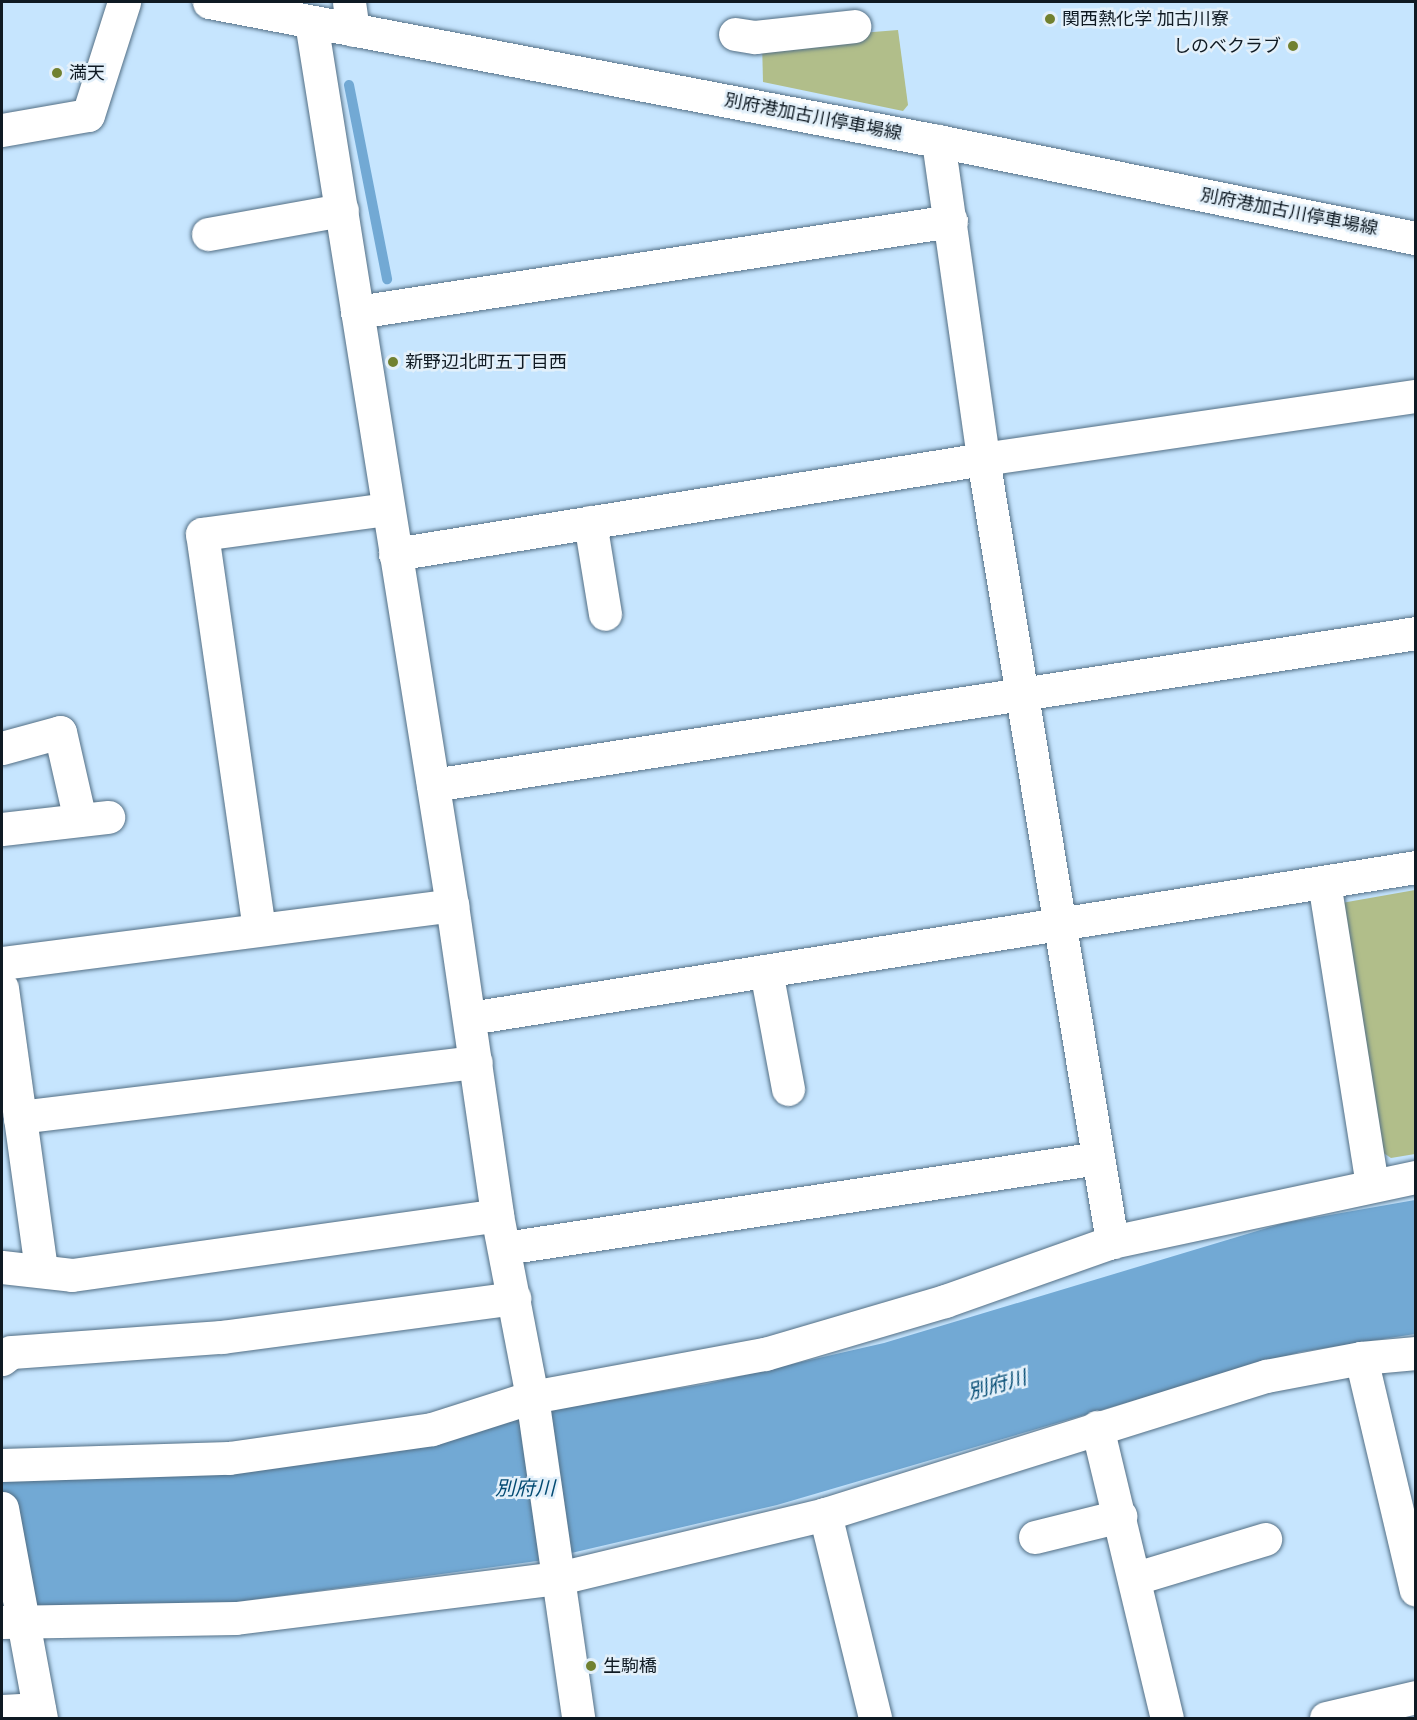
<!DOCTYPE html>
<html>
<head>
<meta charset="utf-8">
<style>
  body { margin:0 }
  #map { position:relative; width:1417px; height:1720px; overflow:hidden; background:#c6e5fe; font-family:"Fira Sans","Noto Sans JP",sans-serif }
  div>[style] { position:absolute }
  .green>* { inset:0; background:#b1be8a }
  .water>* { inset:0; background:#72a9d4 }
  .stream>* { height:10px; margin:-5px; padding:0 5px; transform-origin:5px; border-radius:5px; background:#72a9d4 }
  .roads { filter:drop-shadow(0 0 2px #536f85) drop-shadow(0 0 2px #536f85) }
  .minor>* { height:33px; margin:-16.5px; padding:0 16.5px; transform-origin:16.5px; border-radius:16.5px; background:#fff }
  .major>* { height:33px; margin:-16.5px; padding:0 16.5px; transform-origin:16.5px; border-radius:16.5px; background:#fff }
  .dots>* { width:16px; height:16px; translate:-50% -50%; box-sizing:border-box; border:3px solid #e3f0fa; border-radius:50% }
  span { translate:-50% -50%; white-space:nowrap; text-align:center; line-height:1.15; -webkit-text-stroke:5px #e3f0fa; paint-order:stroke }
  .poi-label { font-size:18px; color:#0f1a23 }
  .left { translate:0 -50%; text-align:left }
  .right { translate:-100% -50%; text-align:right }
  .street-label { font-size:18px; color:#0f1a23 }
  .water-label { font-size:20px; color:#024a72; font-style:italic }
  .frame { position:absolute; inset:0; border:3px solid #0f1a23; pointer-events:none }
</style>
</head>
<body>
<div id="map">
  <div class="green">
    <div style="clip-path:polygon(898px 30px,908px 105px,903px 111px,763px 82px,762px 41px)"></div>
    <div style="clip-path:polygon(1415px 890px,1415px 1154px,1391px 1158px,1379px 1150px,1336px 904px)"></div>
  </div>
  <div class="water">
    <div style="clip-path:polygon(1415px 1200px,1415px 1334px,1300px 1352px,777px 1505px,537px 1561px,235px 1602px,2px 1611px,2px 1477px,545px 1410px,706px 1384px,884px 1343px,1284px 1223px)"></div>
  </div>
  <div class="stream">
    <div style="left:349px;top:85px;width:198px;rotate:78.9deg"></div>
  </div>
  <div class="roads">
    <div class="minor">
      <div style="left:349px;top:2px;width:28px;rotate:82deg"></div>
      <div style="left:311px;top:22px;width:894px;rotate:80.93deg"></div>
      <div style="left:452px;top:905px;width:313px;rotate:81.7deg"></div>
      <div style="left:497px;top:1215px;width:185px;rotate:79.1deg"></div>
      <div style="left:532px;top:1397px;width:324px;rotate:81.8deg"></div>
      <div style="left:735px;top:34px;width:20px;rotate:9deg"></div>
      <div style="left:755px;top:37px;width:100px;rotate:-6.3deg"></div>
      <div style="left:2px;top:130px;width:87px;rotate:-9.9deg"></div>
      <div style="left:88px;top:115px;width:119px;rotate:-72.3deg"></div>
      <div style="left:938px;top:141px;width:321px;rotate:81.9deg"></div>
      <div style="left:983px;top:459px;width:794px;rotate:80.64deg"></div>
      <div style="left:208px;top:234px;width:136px;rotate:-10.2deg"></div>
      <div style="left:357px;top:312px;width:601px;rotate:-8.71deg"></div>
      <div style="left:590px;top:522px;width:93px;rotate:80.7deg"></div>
      <div style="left:395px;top:554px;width:596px;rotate:-9.18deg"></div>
      <div style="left:983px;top:459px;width:438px;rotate:-8.3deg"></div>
      <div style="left:2px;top:748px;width:60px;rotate:-15.4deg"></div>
      <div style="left:60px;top:732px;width:90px;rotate:77.2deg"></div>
      <div style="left:433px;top:785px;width:995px;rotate:-8.79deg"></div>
      <div style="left:2px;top:829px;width:107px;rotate:-6.5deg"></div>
      <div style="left:1324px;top:882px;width:307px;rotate:81deg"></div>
      <div style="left:259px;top:929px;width:399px;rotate:-98.2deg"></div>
      <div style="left:202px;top:534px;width:187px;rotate:-7.7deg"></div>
      <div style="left:2px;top:963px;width:454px;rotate:-7.3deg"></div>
      <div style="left:766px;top:971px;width:120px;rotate:79.4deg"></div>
      <div style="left:2px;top:988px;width:130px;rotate:82.1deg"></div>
      <div style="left:470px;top:1018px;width:958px;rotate:-9.07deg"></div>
      <div style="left:505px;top:1248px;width:600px;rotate:-8.63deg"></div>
      <div style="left:2px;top:1267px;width:70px;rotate:6.5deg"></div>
      <div style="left:72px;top:1275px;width:429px;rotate:-8deg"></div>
      <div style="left:41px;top:1269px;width:153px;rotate:-97.9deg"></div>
      <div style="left:20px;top:1117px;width:459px;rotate:-6.9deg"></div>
      <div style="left:1361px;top:1358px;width:238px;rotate:76.7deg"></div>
      <div style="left:2px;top:1359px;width:11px;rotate:-38deg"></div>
      <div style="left:11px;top:1352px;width:212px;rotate:-4.1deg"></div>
      <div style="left:222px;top:1337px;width:295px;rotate:-7.6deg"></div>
      <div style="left:1097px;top:1427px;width:299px;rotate:76.5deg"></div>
      <div style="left:2px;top:1465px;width:227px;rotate:-1.8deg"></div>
      <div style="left:229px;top:1458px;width:205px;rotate:-8.1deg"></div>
      <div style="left:432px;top:1429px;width:105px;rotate:-17.7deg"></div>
      <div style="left:532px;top:1397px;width:237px;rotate:-10.5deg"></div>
      <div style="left:765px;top:1354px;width:188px;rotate:-16.4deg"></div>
      <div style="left:945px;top:1301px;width:177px;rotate:-19.5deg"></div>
      <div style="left:1112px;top:1242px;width:311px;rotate:-12.1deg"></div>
      <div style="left:2px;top:1508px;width:214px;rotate:79.5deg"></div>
      <div style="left:825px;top:1514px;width:210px;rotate:76.2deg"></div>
      <div style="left:1035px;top:1537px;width:88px;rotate:-13.9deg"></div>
      <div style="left:1136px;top:1578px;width:135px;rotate:-16.8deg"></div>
      <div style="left:2px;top:1622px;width:234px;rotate:-1deg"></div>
      <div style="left:236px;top:1618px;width:325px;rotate:-7.1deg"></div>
      <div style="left:559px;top:1578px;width:274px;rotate:-13.5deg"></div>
      <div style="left:825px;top:1514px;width:462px;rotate:-17.4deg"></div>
      <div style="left:1266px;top:1376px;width:97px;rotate:-10.7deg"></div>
      <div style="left:1361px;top:1358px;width:55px;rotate:-5.2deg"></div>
      <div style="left:2px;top:1711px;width:37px;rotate:-3deg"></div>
      <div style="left:1326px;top:1718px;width:92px;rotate:-13.1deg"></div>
    </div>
    <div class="major">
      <div style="left:209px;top:2px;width:742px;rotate:10.8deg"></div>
      <div style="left:938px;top:141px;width:488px;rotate:11.5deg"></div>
    </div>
  </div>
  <div class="dots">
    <div style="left:1050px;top:19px;background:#718130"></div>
    <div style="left:1293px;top:46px;background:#718130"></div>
    <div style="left:57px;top:73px;background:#718130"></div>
    <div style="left:393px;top:362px;background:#718130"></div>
    <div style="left:591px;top:1666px;background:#718130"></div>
  </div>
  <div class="poi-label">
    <span class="left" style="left:1062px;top:19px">関西熱化学 加古川寮</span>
    <span class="right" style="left:1281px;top:46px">しのべクラブ</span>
    <span class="left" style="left:69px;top:73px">満天</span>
    <span class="left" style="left:405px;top:362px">新野辺北町五丁目西</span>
    <span class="left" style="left:603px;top:1666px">生駒橋</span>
  </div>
  <div class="street-label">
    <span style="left:813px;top:117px;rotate:11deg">別府港加古川停車場線</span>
    <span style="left:1289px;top:212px;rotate:11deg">別府港加古川停車場線</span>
  </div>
  <div class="water-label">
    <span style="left:997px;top:1385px;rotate:-15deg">別府川</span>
    <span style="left:525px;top:1488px">別府川</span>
  </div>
  <div class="frame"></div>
</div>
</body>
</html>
